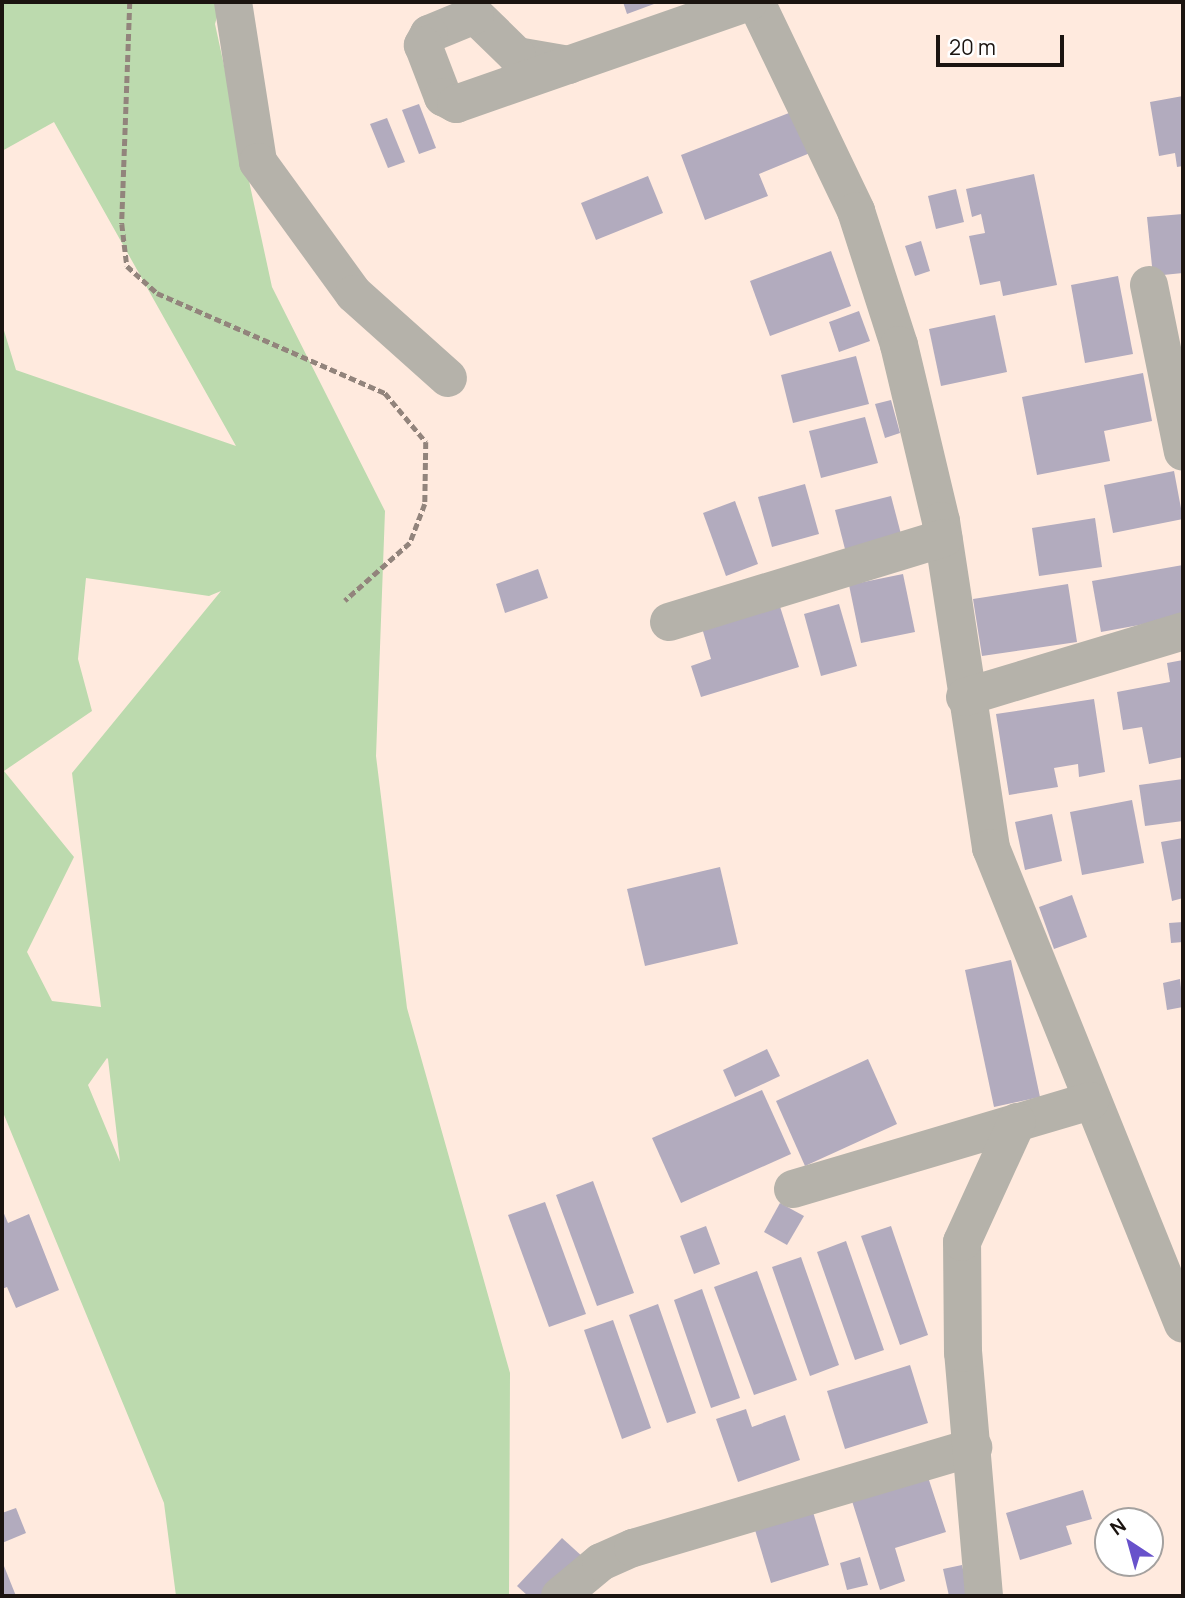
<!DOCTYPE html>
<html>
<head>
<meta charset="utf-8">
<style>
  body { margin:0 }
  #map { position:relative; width:1185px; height:1598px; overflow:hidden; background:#ffeade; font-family:Manrope,sans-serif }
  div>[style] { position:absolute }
  .green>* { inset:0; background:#bcdaae }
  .building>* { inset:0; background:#b2abbe }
  .path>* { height:4.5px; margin-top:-2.25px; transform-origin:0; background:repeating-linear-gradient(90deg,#92847c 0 7px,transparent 0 10.5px) }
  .street>* { height:38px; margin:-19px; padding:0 19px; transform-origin:19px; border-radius:19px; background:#b5b2aa }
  span { translate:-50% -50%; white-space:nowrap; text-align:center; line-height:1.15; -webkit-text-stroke:6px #fff; paint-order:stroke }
  .frame { position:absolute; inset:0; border:4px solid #1b1410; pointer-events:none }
  .north { position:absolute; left:1094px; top:1507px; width:70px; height:70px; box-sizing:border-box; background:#fff; border:2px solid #a4a19f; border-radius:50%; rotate:324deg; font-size:19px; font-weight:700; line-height:28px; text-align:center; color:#1b1410 }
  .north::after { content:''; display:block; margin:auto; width:24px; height:32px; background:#6852cb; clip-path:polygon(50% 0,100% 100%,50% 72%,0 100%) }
  .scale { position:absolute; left:936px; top:35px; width:128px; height:32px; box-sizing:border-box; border:4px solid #1b1410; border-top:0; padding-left:9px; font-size:21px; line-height:24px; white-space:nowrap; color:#1b1410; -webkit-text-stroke:5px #fff; paint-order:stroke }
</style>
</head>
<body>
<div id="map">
  <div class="green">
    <div style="clip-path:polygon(evenodd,2px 2px,221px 2px,215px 24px,272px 287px,385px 511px,376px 756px,407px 1008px,510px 1373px,509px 1596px,176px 1596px,164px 1503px,2px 1110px,2px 324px,16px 370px,236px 446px,54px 122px,2px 151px,2px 2px,86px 578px,209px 596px,221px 591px,72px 773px,101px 1007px,52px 1001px,27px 952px,74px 857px,4px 771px,92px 711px,78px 659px,86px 578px,2px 2px,107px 1058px,108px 1059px,120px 1162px,88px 1085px,107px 1058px)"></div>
  </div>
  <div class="building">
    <div style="clip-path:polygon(623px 2px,653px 2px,654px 4px,627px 14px)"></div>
    <div style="clip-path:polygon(1183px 96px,1183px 166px,1177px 167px,1175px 153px,1159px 156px,1150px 102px)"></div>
    <div style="clip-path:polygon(419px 104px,436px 148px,419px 154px,402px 110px)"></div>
    <div style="clip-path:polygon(794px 111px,810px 153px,759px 174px,768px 196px,705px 220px,681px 155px)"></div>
    <div style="clip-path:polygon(387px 118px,405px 162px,388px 168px,370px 124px)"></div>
    <div style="clip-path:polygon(1034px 174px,1057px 285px,1003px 296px,1000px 281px,980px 285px,969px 236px,985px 233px,981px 214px,972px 217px,966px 189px)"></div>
    <div style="clip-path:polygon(648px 176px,663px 213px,596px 240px,581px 203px)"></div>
    <div style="clip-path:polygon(956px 189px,964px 222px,936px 229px,928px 196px)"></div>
    <div style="clip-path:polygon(1183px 214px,1183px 273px,1153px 276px,1147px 217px)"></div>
    <div style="clip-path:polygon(921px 241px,930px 271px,915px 276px,905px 246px)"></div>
    <div style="clip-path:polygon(831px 251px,851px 306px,770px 336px,750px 281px)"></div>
    <div style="clip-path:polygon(1118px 276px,1133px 354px,1085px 363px,1071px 285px)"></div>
    <div style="clip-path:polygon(859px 311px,870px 341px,839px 352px,829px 322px)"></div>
    <div style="clip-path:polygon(995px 315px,1007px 372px,941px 386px,929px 329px)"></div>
    <div style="clip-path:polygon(856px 356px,869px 404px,793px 423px,781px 375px)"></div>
    <div style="clip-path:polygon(1143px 373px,1152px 421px,1104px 431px,1110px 461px,1037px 475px,1022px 397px)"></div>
    <div style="clip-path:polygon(891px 400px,900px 433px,885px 438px,875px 404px)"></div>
    <div style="clip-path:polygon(865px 417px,878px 463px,821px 478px,809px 431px)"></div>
    <div style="clip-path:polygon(1174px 471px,1183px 519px,1113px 533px,1104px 485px)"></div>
    <div style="clip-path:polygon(805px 484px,819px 534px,772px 547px,758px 497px)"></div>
    <div style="clip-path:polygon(891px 496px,902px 538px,846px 553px,835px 510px)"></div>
    <div style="clip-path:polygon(735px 501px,758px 564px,726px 576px,703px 513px)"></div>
    <div style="clip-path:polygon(1095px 518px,1102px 567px,1039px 576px,1032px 528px)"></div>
    <div style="clip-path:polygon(1183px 565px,1183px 617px,1101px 632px,1092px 581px)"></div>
    <div style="clip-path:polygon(538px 569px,548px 598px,505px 613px,496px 584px)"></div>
    <div style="clip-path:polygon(903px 574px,915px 632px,861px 643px,849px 585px)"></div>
    <div style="clip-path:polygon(1068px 584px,1077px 642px,982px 656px,973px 599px)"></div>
    <div style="clip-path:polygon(777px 597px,799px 667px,701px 697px,691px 666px,711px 659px,700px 621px)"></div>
    <div style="clip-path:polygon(839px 604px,857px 666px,821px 676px,804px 614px)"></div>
    <div style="clip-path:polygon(1183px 660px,1183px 757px,1149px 764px,1142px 727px,1123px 730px,1117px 692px,1170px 682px,1167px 663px)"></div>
    <div style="clip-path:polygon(1094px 699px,1105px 772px,1079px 777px,1078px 764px,1054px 768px,1058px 787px,1009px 795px,996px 714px)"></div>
    <div style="clip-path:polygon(1183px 779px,1183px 821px,1145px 826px,1139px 785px)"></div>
    <div style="clip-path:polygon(1132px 800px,1144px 863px,1082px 875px,1070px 812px)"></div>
    <div style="clip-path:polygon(1052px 814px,1062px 861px,1025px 870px,1015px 822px)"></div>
    <div style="clip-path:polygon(1183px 838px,1183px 898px,1172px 901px,1161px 842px)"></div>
    <div style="clip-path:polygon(720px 867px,738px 944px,645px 966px,627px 889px)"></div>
    <div style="clip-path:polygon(1072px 895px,1087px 937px,1054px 949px,1039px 907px)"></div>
    <div style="clip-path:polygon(1183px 922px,1183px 942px,1171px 943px,1169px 923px)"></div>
    <div style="clip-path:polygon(1011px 960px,1040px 1097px,994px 1107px,965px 970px)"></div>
    <div style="clip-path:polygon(1180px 979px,1183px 1007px,1167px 1010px,1163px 983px)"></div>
    <div style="clip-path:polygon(767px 1049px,780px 1076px,735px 1097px,723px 1070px)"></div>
    <div style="clip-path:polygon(868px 1059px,897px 1124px,805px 1166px,776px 1101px)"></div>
    <div style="clip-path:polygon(762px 1090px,791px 1154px,681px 1203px,652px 1138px)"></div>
    <div style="clip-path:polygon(593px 1181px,634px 1293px,597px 1306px,556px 1195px)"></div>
    <div style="clip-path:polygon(545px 1202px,586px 1314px,549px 1327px,508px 1215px)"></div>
    <div style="clip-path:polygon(780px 1203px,804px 1216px,787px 1245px,764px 1232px)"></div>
    <div style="clip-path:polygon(2px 1209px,8px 1223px,29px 1214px,59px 1290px,16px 1308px,7px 1287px,2px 1289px)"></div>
    <div style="clip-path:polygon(706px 1226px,720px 1264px,694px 1274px,680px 1236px)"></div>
    <div style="clip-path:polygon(891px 1226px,928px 1335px,900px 1345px,861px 1236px)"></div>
    <div style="clip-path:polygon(846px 1241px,884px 1350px,855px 1360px,817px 1252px)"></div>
    <div style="clip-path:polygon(801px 1257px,839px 1365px,810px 1376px,772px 1267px)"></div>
    <div style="clip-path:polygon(757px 1271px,797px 1380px,754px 1395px,714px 1287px)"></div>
    <div style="clip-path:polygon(702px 1289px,740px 1398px,711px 1408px,674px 1300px)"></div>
    <div style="clip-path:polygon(658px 1304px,696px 1413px,667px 1423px,629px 1315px)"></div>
    <div style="clip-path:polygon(613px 1320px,651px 1428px,622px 1439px,584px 1330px)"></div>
    <div style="clip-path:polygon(910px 1365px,928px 1423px,845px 1449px,827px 1391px)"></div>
    <div style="clip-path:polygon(746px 1409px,752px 1427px,785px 1415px,800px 1460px,738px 1482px,716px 1419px)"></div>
    <div style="clip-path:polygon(928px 1477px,946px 1532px,895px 1548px,905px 1581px,880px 1590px,852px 1501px)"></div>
    <div style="clip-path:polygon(1083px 1490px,1092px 1519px,1066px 1526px,1072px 1544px,1020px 1560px,1006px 1513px)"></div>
    <div style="clip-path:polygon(810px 1502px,829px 1565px,771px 1583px,752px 1520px)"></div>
    <div style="clip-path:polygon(16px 1508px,26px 1533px,2px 1543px,2px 1513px)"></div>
    <div style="clip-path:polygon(562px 1538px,584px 1558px,549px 1596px,528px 1596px,517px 1586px)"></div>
    <div style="clip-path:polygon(860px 1557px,868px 1585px,847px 1590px,840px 1563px)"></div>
    <div style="clip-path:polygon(2px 1561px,16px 1596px,2px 1596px)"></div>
    <div style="clip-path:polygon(962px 1565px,969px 1595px,949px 1596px,943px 1569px)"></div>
  </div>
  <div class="path">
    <div style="left:130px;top:2px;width:222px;rotate:92.1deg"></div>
    <div style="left:122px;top:224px;width:42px;rotate:83.2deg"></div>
    <div style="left:127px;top:266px;width:40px;rotate:42deg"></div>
    <div style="left:157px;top:293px;width:249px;rotate:23.7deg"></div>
    <div style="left:385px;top:393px;width:64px;rotate:50.1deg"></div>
    <div style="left:426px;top:442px;width:62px;rotate:90.9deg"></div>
    <div style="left:425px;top:504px;width:42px;rotate:111deg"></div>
    <div style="left:410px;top:543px;width:87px;rotate:138.3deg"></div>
  </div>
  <div class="street">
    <div style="left:233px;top:2px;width:162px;rotate:81.1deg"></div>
    <div style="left:258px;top:162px;width:163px;rotate:54deg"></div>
    <div style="left:354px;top:294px;width:126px;rotate:41.8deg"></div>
    <div style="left:756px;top:2px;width:232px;rotate:64.4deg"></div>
    <div style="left:856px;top:211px;width:141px;rotate:72.2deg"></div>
    <div style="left:899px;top:345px;width:181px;rotate:76.6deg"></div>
    <div style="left:941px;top:521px;width:331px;rotate:81.3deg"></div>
    <div style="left:991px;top:848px;width:513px;rotate:68.03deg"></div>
    <div style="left:569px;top:65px;width:53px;rotate:-170.2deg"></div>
    <div style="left:517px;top:56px;width:59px;rotate:-135.7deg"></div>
    <div style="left:475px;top:15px;width:50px;rotate:157.6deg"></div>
    <div style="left:429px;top:34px;width:13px;rotate:119deg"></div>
    <div style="left:423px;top:45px;width:56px;rotate:69deg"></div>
    <div style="left:443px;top:97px;width:15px;rotate:28deg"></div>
    <div style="left:456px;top:104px;width:310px;rotate:-19.2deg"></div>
    <div style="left:1149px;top:285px;width:170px;rotate:78.5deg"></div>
    <div style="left:669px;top:622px;width:287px;rotate:-17deg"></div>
    <div style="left:965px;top:697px;width:228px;rotate:-16.8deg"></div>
    <div style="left:793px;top:1189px;width:310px;rotate:-16.5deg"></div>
    <div style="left:560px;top:1596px;width:53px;rotate:-39.7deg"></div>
    <div style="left:601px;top:1562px;width:35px;rotate:-24deg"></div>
    <div style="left:633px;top:1548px;width:355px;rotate:-16.5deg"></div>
    <div style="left:984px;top:1596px;width:244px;rotate:-94.9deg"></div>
    <div style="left:963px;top:1353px;width:111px;rotate:-90.5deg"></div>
    <div style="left:962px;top:1242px;width:132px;rotate:-65.4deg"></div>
  </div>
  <div class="frame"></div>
  <div class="north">N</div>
  <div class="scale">20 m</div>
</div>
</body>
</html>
